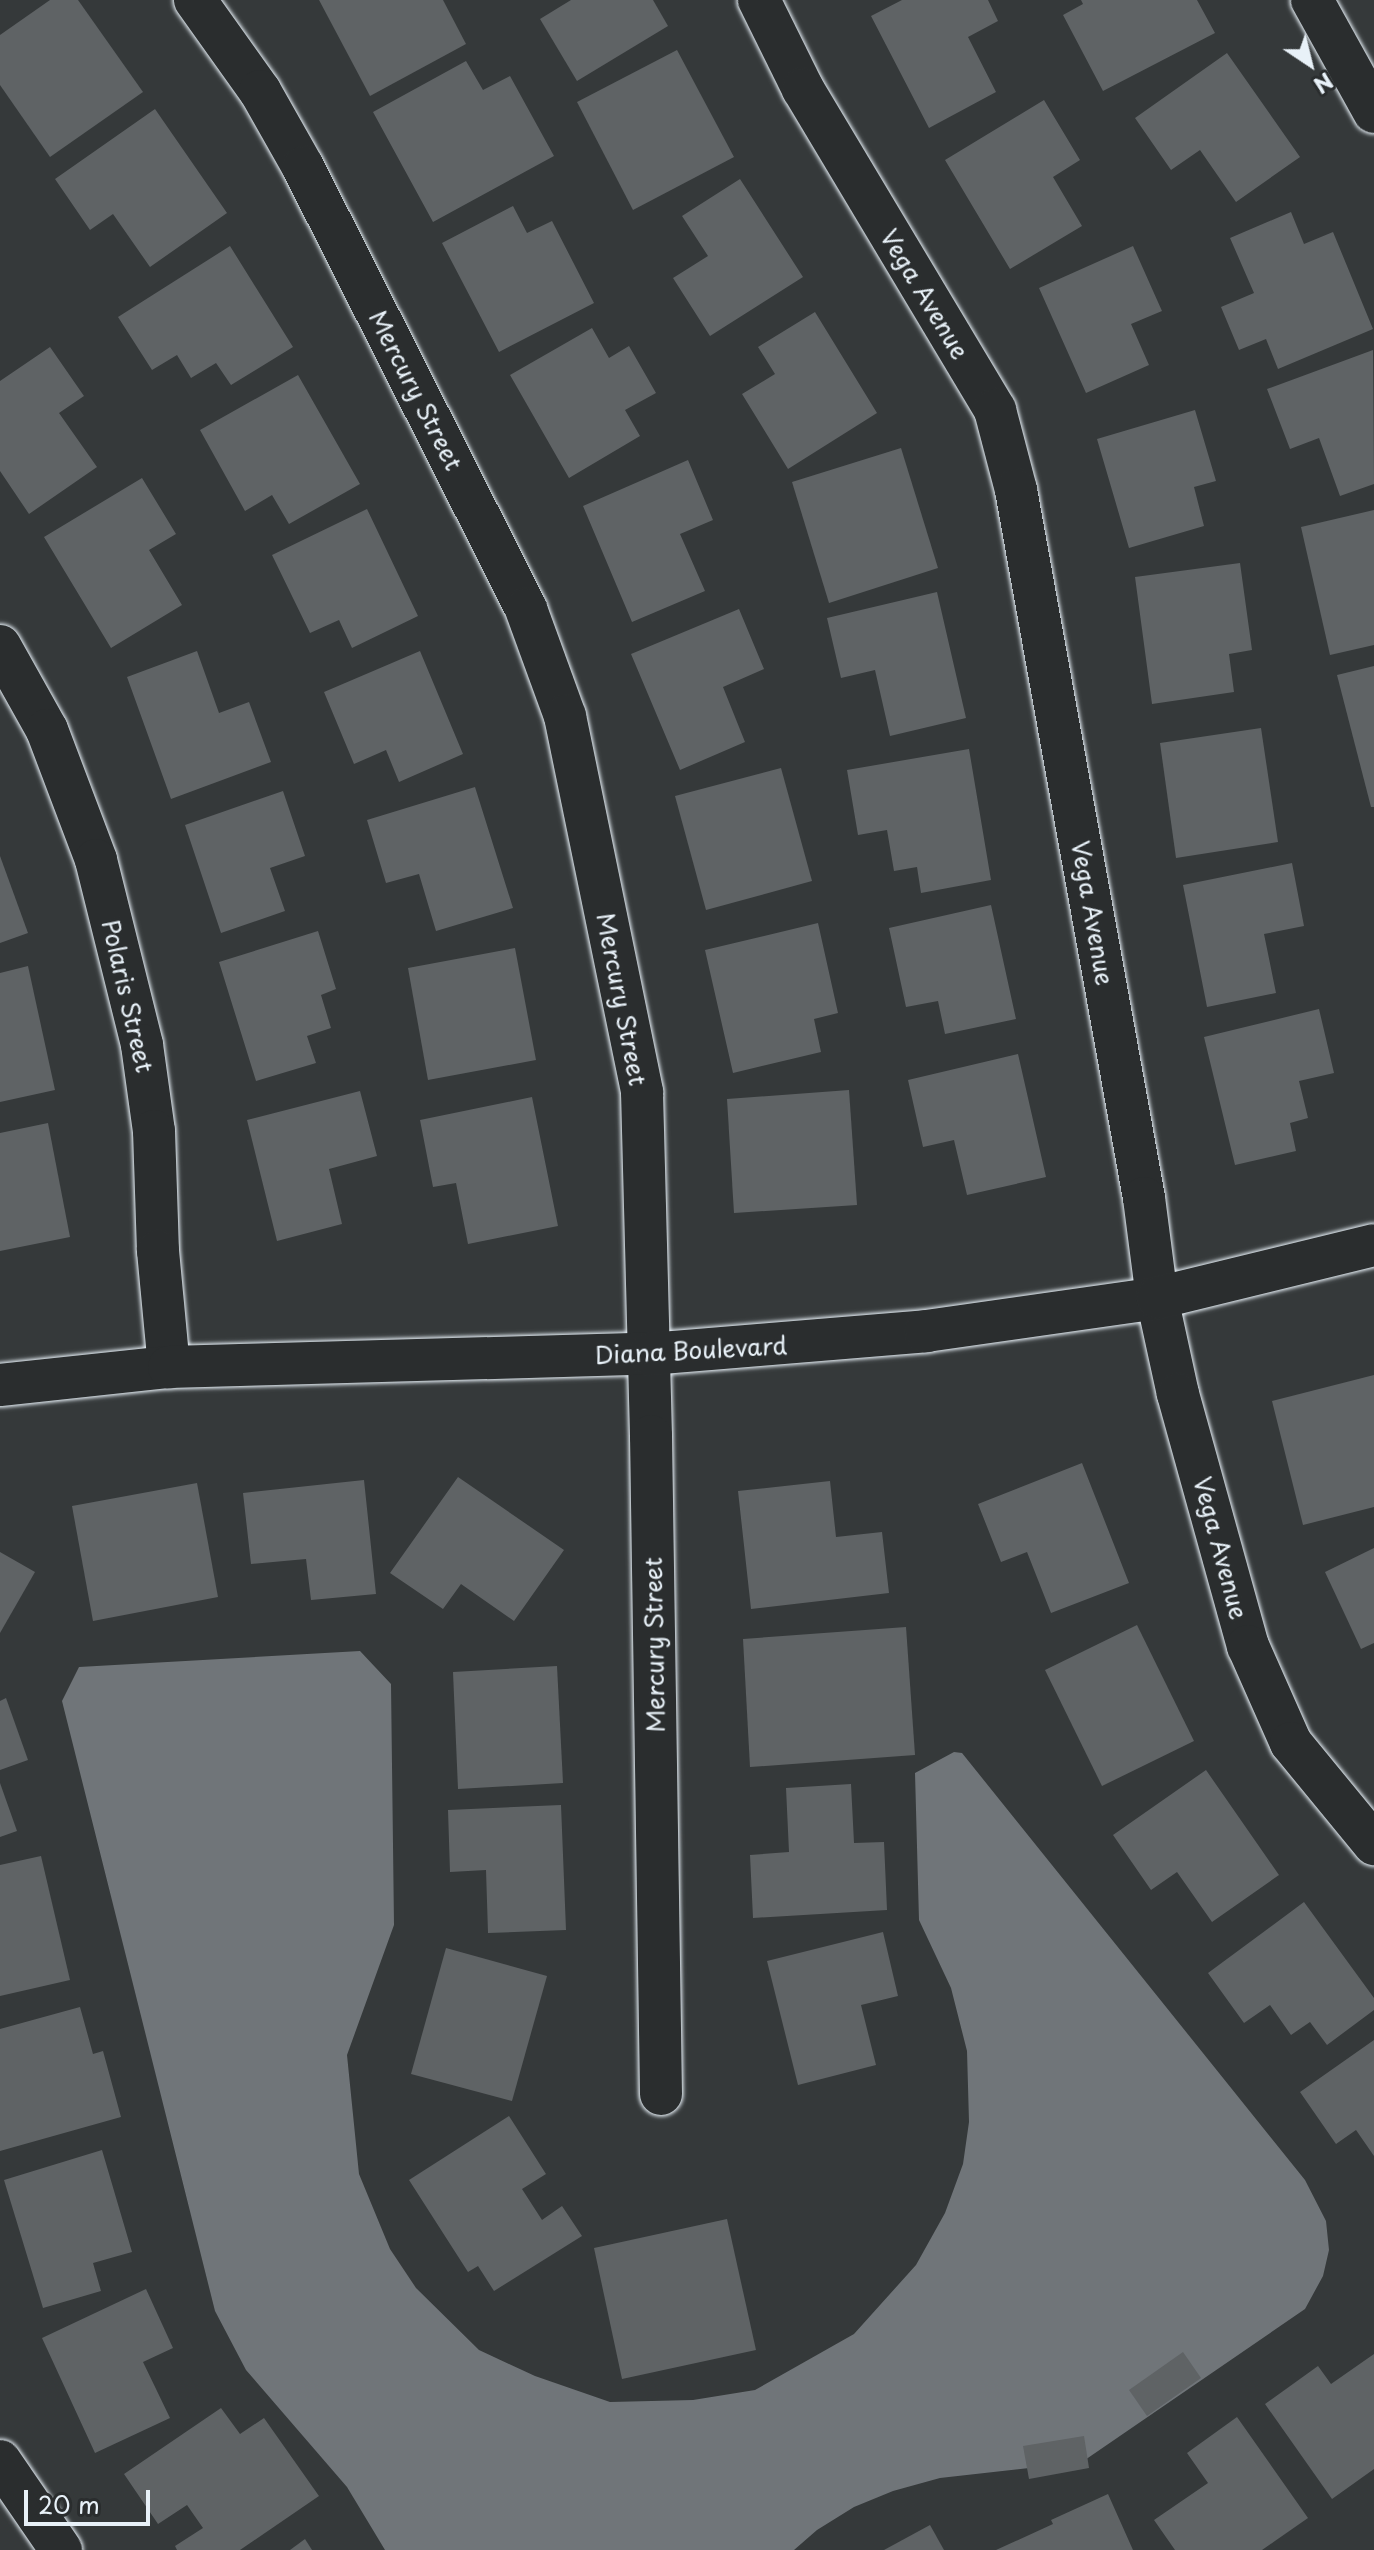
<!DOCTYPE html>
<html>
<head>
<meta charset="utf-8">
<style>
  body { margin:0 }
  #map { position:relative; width:1374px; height:2550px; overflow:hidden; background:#35393a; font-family:"Playpen Sans",sans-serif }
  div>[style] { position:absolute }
  .water>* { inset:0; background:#707579 }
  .building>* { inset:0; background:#5f6365 }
  .roads { filter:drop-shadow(0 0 2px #e8f1f8) drop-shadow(0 0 2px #e8f1f8) }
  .minor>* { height:42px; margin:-21px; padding:0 21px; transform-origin:21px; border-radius:21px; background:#2a2d2e }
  span { translate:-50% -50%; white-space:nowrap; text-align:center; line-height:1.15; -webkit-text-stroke:6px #2a2d2e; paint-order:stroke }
  .street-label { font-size:24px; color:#e8f1f8 }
  .north { position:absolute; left:1270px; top:24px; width:80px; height:80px; -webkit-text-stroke:6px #2a2d2e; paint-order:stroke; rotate:145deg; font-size:22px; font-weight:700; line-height:32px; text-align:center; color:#e8f1f8 }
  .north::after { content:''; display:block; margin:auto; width:28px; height:36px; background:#e8f1f8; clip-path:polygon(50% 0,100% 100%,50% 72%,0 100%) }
  .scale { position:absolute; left:24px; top:2490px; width:126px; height:36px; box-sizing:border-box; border:4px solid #e8f1f8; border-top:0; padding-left:10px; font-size:24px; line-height:28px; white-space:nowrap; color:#e8f1f8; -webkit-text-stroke:6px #2a2d2e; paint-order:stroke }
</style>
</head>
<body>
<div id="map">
  <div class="water">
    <div style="clip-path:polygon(360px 1651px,391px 1684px,394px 1925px,347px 2055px,359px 2174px,390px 2249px,416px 2288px,479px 2350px,535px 2376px,610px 2402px,693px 2400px,755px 2390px,854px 2334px,916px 2265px,945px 2213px,963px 2164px,969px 2122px,967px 2051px,951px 1988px,919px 1920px,915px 1773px,954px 1752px,962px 1753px,1305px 2180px,1326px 2221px,1329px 2250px,1323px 2276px,1305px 2309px,1082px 2462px,940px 2478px,893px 2491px,854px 2507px,817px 2530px,794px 2550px,385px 2550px,347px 2487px,246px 2370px,215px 2311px,62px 1701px,79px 1667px)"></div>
  </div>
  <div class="building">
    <div style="clip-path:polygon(50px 0,78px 0,143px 92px,50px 157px,0 85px,0 35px)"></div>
    <div style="clip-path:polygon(319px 0,443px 0,466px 44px,370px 96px)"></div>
    <div style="clip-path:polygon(571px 0,653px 0,668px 26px,577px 81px,540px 19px)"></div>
    <div style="clip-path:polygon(902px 0,988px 0,998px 21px,968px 37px,996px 92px,929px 128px,871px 16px)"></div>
    <div style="clip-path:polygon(1081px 0,1197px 0,1215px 33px,1103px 91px,1063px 15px,1083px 4px)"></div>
    <div style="clip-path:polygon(677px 50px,734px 157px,633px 210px,577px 102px)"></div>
    <div style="clip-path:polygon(1227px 53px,1300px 157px,1236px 202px,1200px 150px,1171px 170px,1135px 118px)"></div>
    <div style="clip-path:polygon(466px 61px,483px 90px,510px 76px,554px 156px,433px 222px,373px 112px)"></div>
    <div style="clip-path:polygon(1044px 100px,1080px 160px,1053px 177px,1082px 226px,1010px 269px,945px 160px)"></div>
    <div style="clip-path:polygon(155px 109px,227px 213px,150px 267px,113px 214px,90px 230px,55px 179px)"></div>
    <div style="clip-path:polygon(740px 179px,803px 277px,710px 336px,673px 278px,708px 256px,682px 216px)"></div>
    <div style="clip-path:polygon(513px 206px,527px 233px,552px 221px,594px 303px,499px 352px,442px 243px)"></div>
    <div style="clip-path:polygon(1291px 212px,1304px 244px,1333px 232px,1373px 329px,1278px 369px,1266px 339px,1239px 350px,1221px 307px,1254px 293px,1230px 238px)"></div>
    <div style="clip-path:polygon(230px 246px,293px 347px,231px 385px,216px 363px,191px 378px,177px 355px,152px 370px,118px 317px)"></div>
    <div style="clip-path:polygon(1133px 246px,1162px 311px,1131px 324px,1149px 365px,1086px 393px,1039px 288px)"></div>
    <div style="clip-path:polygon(815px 312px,877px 413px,788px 469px,742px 394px,775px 374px,758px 347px)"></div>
    <div style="clip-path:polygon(592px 328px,609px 358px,629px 346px,656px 393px,625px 410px,640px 436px,569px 478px,510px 375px)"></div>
    <div style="clip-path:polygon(50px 347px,84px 396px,59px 413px,97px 467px,29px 514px,0 471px,0 381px)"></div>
    <div style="clip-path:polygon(1373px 350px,1374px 484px,1340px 496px,1319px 438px,1290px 449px,1267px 389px)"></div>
    <div style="clip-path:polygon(298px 375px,360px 484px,289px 524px,272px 495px,245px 511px,200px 430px)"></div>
    <div style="clip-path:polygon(1195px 410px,1216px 481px,1194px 487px,1204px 526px,1129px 548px,1097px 439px)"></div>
    <div style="clip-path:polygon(901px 448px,938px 568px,829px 603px,792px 482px)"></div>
    <div style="clip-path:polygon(688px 460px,713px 520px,680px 534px,705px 591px,632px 622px,583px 506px)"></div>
    <div style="clip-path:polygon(142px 478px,176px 534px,149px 550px,182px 605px,111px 648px,44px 537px)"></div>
    <div style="clip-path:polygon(367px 509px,418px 616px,352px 648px,339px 620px,310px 633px,272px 555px)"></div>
    <div style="clip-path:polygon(1374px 510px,1374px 645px,1330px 655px,1301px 527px)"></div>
    <div style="clip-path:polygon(1240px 563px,1252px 650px,1229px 654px,1234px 692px,1152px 704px,1135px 577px)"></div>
    <div style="clip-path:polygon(937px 592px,966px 718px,890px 736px,875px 670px,841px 678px,827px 618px)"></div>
    <div style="clip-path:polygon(739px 609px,764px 669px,723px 687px,745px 742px,680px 770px,631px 654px)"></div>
    <div style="clip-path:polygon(197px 651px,219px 713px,249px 702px,271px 762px,171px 799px,127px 677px)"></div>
    <div style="clip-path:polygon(420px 651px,463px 754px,399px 782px,386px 750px,354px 764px,324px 692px)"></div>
    <div style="clip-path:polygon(1374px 666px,1374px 807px,1371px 807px,1337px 675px)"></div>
    <div style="clip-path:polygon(1261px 728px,1278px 842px,1176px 858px,1160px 743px)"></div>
    <div style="clip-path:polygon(969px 749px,991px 880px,921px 893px,917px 867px,894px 871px,887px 830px,858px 835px,847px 770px)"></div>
    <div style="clip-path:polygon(781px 768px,812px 881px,706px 910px,675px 796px)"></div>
    <div style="clip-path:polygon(475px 787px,513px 908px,436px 931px,419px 874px,386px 883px,367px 820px)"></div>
    <div style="clip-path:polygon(283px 791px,305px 856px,270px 868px,285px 911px,221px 933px,185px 825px)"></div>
    <div style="clip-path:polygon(0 856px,28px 933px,0 943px)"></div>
    <div style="clip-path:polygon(1292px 863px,1304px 926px,1264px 934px,1276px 993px,1207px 1007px,1183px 885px)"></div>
    <div style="clip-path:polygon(991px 905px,1016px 1019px,945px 1034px,938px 1001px,906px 1007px,889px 928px)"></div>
    <div style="clip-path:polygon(818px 923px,838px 1013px,814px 1019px,821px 1052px,733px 1073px,705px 950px)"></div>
    <div style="clip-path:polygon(318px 931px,336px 989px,321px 995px,331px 1028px,307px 1036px,316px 1063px,256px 1081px,219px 962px)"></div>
    <div style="clip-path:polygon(515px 948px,536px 1060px,428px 1080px,408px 968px)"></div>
    <div style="clip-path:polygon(28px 966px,55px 1090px,0 1102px,0 973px)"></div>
    <div style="clip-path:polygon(1319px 1009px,1334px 1073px,1299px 1081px,1308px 1118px,1290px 1123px,1296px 1151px,1235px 1165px,1204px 1037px)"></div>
    <div style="clip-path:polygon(1018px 1054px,1046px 1177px,967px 1195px,954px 1140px,923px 1147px,908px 1080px)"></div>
    <div style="clip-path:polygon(849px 1090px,857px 1205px,734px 1213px,727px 1099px)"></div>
    <div style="clip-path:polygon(360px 1091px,377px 1156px,329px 1169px,342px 1224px,277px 1241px,247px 1120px)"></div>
    <div style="clip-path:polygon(532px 1097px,558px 1226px,468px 1244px,456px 1183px,433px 1187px,420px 1120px)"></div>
    <div style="clip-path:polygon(48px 1123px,70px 1237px,0 1251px,0 1133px)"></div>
    <div style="clip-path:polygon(1374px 1375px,1374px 1507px,1303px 1525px,1272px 1401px)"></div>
    <div style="clip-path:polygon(1082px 1463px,1129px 1583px,1051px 1613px,1027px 1552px,1001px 1562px,978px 1504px)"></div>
    <div style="clip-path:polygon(458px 1477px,564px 1550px,514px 1621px,461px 1584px,443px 1609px,390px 1573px)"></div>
    <div style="clip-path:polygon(364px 1480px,376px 1594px,311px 1600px,306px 1559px,251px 1564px,243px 1493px)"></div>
    <div style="clip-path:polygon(830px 1481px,836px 1537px,882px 1532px,889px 1593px,751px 1609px,738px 1491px)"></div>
    <div style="clip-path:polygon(197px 1483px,218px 1597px,93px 1621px,72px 1506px)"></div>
    <div style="clip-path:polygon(1374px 1548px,1374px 1643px,1361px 1649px,1325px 1572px)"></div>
    <div style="clip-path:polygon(0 1552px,35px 1572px,0 1633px)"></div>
    <div style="clip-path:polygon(1137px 1625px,1194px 1741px,1102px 1786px,1045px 1670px)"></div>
    <div style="clip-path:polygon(906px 1627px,915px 1755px,750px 1767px,743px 1639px)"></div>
    <div style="clip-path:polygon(557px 1666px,563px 1783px,458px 1789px,453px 1672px)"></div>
    <div style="clip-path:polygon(6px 1698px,28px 1760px,0 1770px,0 1701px)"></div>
    <div style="clip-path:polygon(1206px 1770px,1279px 1875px,1212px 1922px,1177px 1872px,1151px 1890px,1113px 1835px)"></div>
    <div style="clip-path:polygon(0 1783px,17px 1831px,0 1837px)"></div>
    <div style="clip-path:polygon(851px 1784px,854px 1843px,884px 1842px,887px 1910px,753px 1918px,750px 1855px,789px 1852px,786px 1788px)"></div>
    <div style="clip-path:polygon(561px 1805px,566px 1930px,488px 1933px,486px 1870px,450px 1872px,448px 1810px)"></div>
    <div style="clip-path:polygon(41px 1856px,70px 1980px,0 1996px,0 1865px)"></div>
    <div style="clip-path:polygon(1304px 1902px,1374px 1998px,1374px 2010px,1327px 2045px,1310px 2022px,1291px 2035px,1270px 2005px,1244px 2023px,1208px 1973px)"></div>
    <div style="clip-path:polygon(883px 1932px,898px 1996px,861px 2005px,876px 2065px,798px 2085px,767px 1961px)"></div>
    <div style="clip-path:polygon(446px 1948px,547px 1976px,512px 2101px,411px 2074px)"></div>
    <div style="clip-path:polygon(80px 2007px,93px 2054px,103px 2051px,121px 2117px,0 2151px,0 2029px)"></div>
    <div style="clip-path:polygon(1374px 2040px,1374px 2156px,1356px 2130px,1336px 2144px,1300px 2092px)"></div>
    <div style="clip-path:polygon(509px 2116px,546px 2174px,522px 2189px,542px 2220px,562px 2206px,582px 2236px,494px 2291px,478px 2266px,468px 2272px,409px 2180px)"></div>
    <div style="clip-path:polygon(102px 2150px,132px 2252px,93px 2263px,101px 2291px,43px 2308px,4px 2180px)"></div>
    <div style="clip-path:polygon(727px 2219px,756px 2350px,622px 2379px,594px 2248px)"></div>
    <div style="clip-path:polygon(146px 2289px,173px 2348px,143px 2362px,170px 2418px,95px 2453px,42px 2338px)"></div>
    <div style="clip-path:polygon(1183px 2352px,1201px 2378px,1147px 2416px,1129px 2390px)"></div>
    <div style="clip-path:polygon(1374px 2354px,1374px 2469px,1332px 2499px,1265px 2404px,1318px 2366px,1331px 2384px)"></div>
    <div style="clip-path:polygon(221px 2408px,240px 2434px,264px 2418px,319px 2496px,240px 2550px,177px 2550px,175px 2546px,203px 2528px,187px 2505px,158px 2524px,124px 2474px)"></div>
    <div style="clip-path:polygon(1237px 2417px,1308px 2518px,1262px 2550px,1175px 2550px,1154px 2520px,1208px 2483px,1187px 2453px)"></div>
    <div style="clip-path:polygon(1084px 2436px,1089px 2468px,1029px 2479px,1023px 2446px)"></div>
    <div style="clip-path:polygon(1108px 2494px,1133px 2550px,996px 2550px,1053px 2524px,1051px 2520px)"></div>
    <div style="clip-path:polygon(930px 2525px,944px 2550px,884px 2550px)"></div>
    <div style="clip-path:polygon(305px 2539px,312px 2550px,290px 2550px)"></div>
  </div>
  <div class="roads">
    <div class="minor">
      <div style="left:195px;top:0;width:112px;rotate:54.5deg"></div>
      <div style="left:260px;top:91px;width:87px;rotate:60.5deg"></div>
      <div style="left:303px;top:167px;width:495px;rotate:63.2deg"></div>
      <div style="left:526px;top:609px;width:114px;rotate:70deg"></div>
      <div style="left:565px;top:716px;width:384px;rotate:78.4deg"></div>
      <div style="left:642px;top:1092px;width:344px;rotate:88.5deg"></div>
      <div style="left:651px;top:1436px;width:658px;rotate:89.13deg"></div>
      <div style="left:759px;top:0;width:99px;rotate:63.7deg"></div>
      <div style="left:803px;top:89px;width:374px;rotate:59.1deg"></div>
      <div style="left:995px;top:410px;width:83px;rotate:75.3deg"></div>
      <div style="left:1016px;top:490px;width:719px;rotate:79.75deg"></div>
      <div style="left:1144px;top:1198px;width:101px;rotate:82.6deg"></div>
      <div style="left:1157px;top:1298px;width:98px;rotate:77.7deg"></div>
      <div style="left:1178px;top:1394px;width:262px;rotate:74.5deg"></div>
      <div style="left:1248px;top:1646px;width:106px;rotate:66.1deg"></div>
      <div style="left:1291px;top:1743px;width:131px;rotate:50.6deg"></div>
      <div style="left:1312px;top:0;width:128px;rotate:61deg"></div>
      <div style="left:0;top:646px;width:96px;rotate:60.8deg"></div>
      <div style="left:47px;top:730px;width:139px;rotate:69.3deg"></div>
      <div style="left:96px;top:860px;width:191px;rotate:76deg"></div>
      <div style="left:142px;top:1045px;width:87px;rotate:82.1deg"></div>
      <div style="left:154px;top:1131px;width:120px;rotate:88.1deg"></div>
      <div style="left:158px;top:1251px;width:117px;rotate:84.6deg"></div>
      <div style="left:0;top:1385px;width:170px;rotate:-6.1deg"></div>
      <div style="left:169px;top:1367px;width:480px;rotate:-1.6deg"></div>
      <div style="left:649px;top:1354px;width:278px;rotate:-4.7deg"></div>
      <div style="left:926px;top:1331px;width:233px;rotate:-8.1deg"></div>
      <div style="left:1157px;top:1298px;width:223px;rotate:-13.7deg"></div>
      <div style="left:0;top:2461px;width:108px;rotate:55.6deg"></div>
    </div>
  </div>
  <div class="street-label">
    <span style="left:925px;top:294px;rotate:59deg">Vega Avenue</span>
    <span style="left:416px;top:390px;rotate:63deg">Mercury Street</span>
    <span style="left:1093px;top:913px;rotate:80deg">Vega Avenue</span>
    <span style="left:128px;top:996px;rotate:77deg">Polaris Street</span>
    <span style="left:622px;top:999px;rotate:79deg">Mercury Street</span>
    <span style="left:691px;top:1350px;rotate:-3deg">Diana Boulevard</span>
    <span style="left:1221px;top:1548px;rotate:75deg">Vega Avenue</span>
    <span style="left:654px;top:1645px;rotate:-91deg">Mercury Street</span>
  </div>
  <div class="north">N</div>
  <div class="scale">20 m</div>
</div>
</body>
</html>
